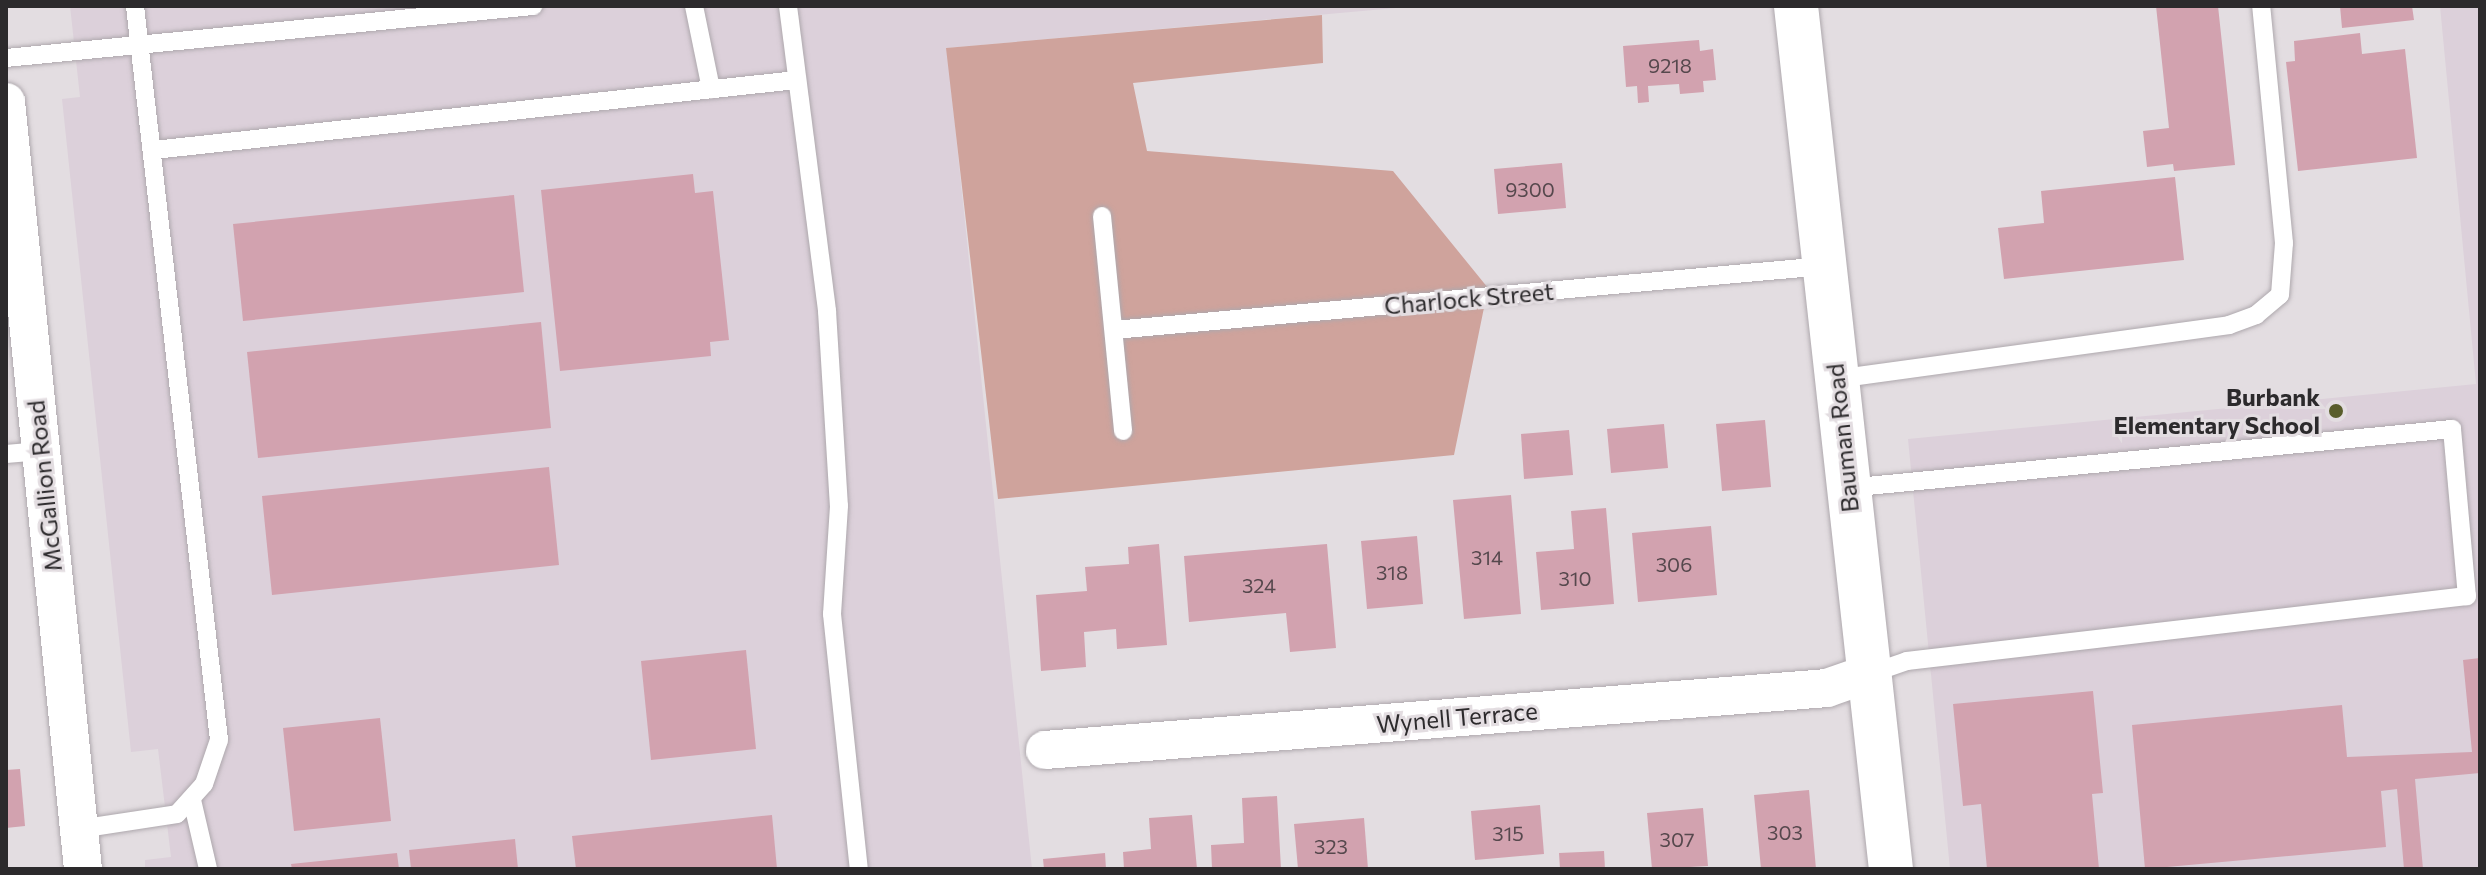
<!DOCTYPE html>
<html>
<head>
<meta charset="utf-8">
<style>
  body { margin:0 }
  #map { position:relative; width:2486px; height:875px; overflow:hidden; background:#e3dde1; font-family:Commissioner,sans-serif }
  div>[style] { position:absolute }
  .built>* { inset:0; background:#dcd0da }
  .green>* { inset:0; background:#cfa39c }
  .building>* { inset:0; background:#d2a2af }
  .roads { filter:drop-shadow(0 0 2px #aea8ad) drop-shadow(0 0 2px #aea8ad) }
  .lane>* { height:18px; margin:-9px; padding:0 9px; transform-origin:9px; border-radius:9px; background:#fff }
  .street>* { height:38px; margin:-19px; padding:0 19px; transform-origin:19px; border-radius:19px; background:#fff }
  .secondary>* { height:44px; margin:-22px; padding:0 22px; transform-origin:22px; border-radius:22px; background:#fff }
  .dots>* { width:22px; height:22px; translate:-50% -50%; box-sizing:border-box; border:4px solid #e3dde1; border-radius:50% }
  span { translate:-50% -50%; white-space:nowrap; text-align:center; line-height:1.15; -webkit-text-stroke:6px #e3dde1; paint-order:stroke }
  .number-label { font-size:20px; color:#56484d }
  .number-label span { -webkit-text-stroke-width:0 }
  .street-label { font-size:24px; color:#2c2a2c }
  .poi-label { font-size:24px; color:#2c2a2c; font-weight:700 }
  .right { translate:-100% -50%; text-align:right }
  .frame { position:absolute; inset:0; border:8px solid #2c2a2c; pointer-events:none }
</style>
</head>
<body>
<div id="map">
  <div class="built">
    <div style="clip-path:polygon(70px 6px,1418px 6px,947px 48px,1032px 869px,145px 869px,145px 860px,171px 857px,158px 749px,131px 752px,62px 99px,80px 97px)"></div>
    <div style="clip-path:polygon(2440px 6px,2480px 6px,2480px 869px,1950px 869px,1908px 439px,2476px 384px)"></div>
  </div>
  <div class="green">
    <div style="clip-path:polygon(1322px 15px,1323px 63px,1133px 83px,1147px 151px,1393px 171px,1488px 288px,1454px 455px,998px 499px,946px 48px)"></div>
  </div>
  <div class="building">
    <div style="clip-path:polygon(2156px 6px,2218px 6px,2235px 165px,2174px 171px,2173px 164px,2147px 167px,2143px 131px,2169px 128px)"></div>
    <div style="clip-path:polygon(2340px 6px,2412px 6px,2414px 20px,2342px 28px)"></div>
    <div style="clip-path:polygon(2360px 33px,2362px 54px,2405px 49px,2417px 158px,2298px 171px,2286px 62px,2295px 61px,2294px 41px)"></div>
    <div style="clip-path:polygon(1699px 40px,1700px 51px,1713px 49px,1716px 80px,1703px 81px,1704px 92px,1680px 94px,1679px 84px,1648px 86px,1649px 102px,1638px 103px,1637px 86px,1626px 87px,1623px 46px)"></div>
    <div style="clip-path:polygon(1562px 163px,1566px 208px,1498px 214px,1494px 169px)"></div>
    <div style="clip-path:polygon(693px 174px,695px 193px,713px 191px,729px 340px,710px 342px,711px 356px,560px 371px,541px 190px)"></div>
    <div style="clip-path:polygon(2175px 177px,2184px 260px,2004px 279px,1998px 228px,2044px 223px,2041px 191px)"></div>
    <div style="clip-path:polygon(514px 195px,524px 292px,243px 321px,233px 224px)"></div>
    <div style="clip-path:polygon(541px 322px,551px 428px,258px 458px,247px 352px)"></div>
    <div style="clip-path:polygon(1765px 420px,1771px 487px,1722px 491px,1716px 424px)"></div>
    <div style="clip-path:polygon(1664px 424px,1668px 468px,1611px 473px,1607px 429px)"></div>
    <div style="clip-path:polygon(1569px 430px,1573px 475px,1524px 479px,1521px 434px)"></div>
    <div style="clip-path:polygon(549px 467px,559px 565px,272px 595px,262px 496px)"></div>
    <div style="clip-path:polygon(1511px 495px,1521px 614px,1464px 619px,1453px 500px)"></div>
    <div style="clip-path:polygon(1606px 508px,1614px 604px,1541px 610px,1536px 552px,1574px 549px,1571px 511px)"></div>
    <div style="clip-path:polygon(1711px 526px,1717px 595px,1638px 602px,1632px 533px)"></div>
    <div style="clip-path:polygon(1417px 536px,1423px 604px,1367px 609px,1361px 541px)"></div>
    <div style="clip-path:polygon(1159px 544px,1167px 645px,1117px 649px,1116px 629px,1084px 632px,1086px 667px,1041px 671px,1036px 595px,1087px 591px,1085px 567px,1129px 564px,1128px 547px)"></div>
    <div style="clip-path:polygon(1327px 544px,1336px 648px,1290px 652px,1286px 613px,1189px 622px,1184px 556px)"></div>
    <div style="clip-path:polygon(746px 650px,756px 749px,651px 760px,641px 661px)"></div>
    <div style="clip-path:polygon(2480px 658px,2480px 773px,2415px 779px,2423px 869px,2404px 869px,2397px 789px,2381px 791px,2386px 847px,2145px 869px,2132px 725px,2342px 705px,2347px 757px,2472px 752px,2463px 660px)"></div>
    <div style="clip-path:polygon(2093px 691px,2103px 793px,2092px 794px,2099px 869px,1987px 869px,1981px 804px,1963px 806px,1953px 704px)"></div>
    <div style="clip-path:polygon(380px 718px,391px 821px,294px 831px,283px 728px)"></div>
    <div style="clip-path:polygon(20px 769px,25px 826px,6px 828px,6px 770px)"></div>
    <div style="clip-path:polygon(1809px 790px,1816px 869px,1761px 869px,1754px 795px)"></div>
    <div style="clip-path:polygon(1277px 796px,1281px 869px,1212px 869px,1211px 845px,1244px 843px,1242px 798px)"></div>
    <div style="clip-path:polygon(1540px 805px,1544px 854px,1475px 860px,1471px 811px)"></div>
    <div style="clip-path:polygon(1703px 808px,1708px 866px,1652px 869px,1647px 813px)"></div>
    <div style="clip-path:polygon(772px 815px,777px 869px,576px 869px,572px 836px)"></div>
    <div style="clip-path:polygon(1192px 815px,1197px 869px,1124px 869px,1123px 852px,1151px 849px,1149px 818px)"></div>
    <div style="clip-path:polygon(1364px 818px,1368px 869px,1298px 869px,1294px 824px)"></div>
    <div style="clip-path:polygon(515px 839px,518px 869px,411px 869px,409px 850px)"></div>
    <div style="clip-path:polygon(1604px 851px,1605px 869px,1560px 869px,1559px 853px)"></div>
    <div style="clip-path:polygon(397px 853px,399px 869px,292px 869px,291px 864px)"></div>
    <div style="clip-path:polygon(1105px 853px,1106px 869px,1044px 869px,1043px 859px)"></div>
  </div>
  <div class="roads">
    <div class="lane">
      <div style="left:694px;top:6px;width:85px;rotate:78.4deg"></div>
      <div style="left:788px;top:6px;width:307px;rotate:82.7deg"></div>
      <div style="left:827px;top:311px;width:195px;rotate:86.5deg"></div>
      <div style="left:839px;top:506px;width:108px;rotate:93.7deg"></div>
      <div style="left:832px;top:614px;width:256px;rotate:84deg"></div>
      <div style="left:6px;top:58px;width:530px;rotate:-5.64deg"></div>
      <div style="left:154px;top:150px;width:646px;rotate:-6.22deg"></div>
      <div style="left:1102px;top:216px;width:216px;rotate:84.4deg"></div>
      <div style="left:1114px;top:330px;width:713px;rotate:-5.15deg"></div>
      <div style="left:1836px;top:379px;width:397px;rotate:-7.8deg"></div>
      <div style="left:2229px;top:325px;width:29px;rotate:-20deg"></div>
      <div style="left:2256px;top:315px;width:31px;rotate:-40deg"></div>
      <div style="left:2280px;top:295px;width:52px;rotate:-85.6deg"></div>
      <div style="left:2284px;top:243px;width:238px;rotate:-95.5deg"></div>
      <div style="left:6px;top:454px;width:35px;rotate:-5deg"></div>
      <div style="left:1847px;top:488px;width:608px;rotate:-5.57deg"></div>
      <div style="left:2452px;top:429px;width:168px;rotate:84.9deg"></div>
      <div style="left:2467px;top:596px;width:564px;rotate:173.38deg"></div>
      <div style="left:1907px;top:661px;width:39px;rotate:161deg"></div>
      <div style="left:192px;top:800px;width:71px;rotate:76.9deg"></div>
      <div style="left:79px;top:829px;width:99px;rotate:-8.7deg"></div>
      <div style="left:177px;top:814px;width:40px;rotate:-48deg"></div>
      <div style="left:204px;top:784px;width:46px;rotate:-71.2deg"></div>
      <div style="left:219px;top:740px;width:739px;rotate:-96.53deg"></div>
    </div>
    <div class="street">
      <div style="left:6px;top:102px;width:771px;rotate:84.27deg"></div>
      <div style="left:1045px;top:750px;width:784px;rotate:-4.53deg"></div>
      <div style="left:1827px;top:688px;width:42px;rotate:-19.3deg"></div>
    </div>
    <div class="secondary">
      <div style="left:1796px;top:6px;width:868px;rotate:83.72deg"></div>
    </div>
  </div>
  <div class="dots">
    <div style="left:2336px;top:411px;background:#595d2b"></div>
  </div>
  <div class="number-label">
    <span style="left:1670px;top:65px">9218</span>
    <span style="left:1530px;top:189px">9300</span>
    <span style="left:1487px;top:557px">314</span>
    <span style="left:1674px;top:564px">306</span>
    <span style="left:1392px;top:572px">318</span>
    <span style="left:1575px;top:578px">310</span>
    <span style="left:1259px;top:585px">324</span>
    <span style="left:1785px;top:832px">303</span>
    <span style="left:1508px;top:833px">315</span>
    <span style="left:1677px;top:839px">307</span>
    <span style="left:1331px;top:846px">323</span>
  </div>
  <div class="street-label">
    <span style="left:1469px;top:298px;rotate:-5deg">Charlock Street</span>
    <span style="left:1842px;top:438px;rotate:-96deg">Bauman Road</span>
    <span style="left:44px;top:486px;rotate:-96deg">McGallion Road</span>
    <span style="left:1457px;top:717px;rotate:-5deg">Wynell Terrace</span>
  </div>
  <div class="poi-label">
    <span class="right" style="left:2320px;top:411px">Burbank<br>Elementary School</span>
  </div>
  <div class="frame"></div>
</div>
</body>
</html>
